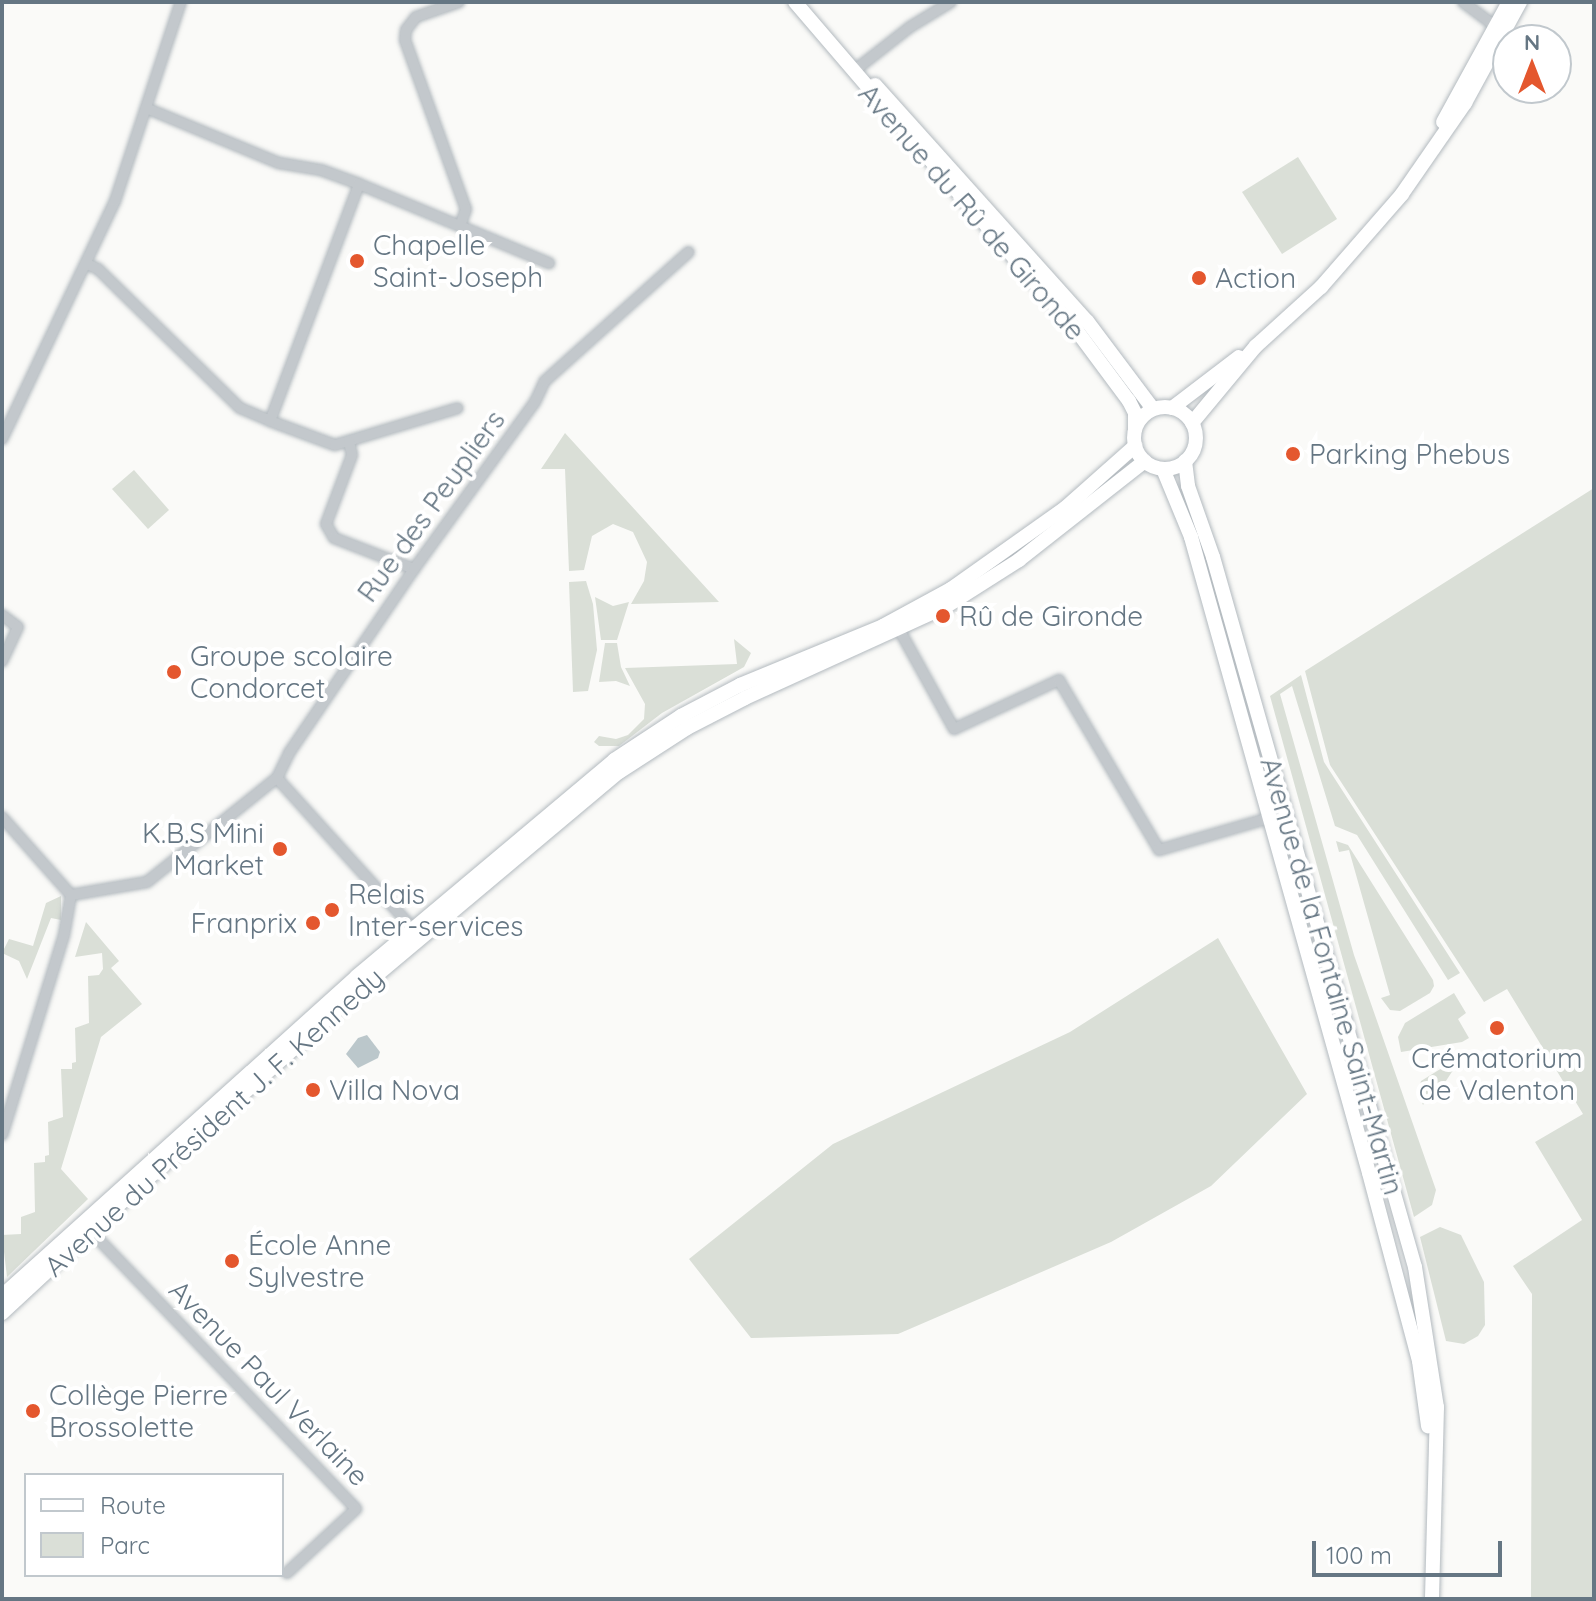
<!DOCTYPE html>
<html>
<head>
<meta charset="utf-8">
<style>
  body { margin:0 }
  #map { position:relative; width:1596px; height:1601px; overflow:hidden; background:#fafaf8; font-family:Quicksand,sans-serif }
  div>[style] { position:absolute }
  .green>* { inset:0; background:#dadfd7 }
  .water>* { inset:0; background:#bbc7cb }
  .roads { filter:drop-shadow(0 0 2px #b3babf) drop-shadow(0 0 2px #b3babf) }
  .street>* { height:10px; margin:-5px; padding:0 5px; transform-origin:5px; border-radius:5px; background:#c3c8cc }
  .secondary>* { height:14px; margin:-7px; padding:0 7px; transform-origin:7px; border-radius:7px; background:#fff }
  .secondary>.ring { margin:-7px; padding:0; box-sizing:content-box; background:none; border:14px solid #fff; border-radius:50% }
  .dots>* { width:22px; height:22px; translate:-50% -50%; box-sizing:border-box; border:4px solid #fff; border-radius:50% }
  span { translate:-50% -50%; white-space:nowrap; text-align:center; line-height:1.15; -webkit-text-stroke:8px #fff; paint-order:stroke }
  .street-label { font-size:28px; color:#657683 }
  .poi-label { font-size:28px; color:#657683 }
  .left { translate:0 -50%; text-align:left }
  .right { translate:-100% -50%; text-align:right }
  .frame { position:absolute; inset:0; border:4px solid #657683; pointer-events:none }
  .legend { position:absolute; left:24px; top:1473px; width:260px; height:104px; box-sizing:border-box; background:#fff; border:2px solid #c1c8cd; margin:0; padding:10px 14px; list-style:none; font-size:24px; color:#657683 }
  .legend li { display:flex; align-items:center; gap:16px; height:40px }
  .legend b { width:40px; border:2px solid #c1c8cd }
  .north { position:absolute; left:1492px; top:24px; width:80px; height:80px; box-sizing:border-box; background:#fff; border:2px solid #c1c8cd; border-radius:50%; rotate:0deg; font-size:22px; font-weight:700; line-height:32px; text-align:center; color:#657683 }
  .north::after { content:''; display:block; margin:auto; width:28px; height:36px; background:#e4572e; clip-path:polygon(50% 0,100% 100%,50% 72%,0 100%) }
  .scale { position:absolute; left:1312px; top:1541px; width:190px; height:36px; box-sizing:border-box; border:4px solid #657683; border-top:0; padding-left:10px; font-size:24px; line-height:28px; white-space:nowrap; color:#657683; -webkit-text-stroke:6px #fff; paint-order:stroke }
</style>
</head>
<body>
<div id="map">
  <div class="green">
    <div style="clip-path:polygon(1298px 157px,1337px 219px,1282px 254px,1242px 192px)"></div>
    <div style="clip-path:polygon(565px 433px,719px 602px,631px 604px,644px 581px,647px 562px,633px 532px,613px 524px,592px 536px,584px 570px,569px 571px,565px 469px,541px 469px)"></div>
    <div style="clip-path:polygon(134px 470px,169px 510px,148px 529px,112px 489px)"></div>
    <div style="clip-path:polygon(1594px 488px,1594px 1599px,1531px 1599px,1532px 1294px,1513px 1266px,1582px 1220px,1535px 1142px,1583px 1114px,1507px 989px,1484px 1002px,1330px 765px,1305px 671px)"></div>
    <div style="clip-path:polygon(586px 581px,593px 604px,597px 650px,588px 691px,573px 692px,569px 582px)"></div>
    <div style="clip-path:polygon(595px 597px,613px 606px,629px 602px,617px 640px,601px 640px)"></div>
    <div style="clip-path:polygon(734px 639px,751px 653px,744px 667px,662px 713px,619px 746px,599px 746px,594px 742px,599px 736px,616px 739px,628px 735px,644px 719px,645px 704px,625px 668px,737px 664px)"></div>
    <div style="clip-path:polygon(605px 643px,617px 643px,621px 667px,630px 686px,616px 681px,599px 682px)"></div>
    <div style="clip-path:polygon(1301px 675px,1324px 762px,1460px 973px,1448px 980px,1357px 835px,1335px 826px,1292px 686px,1280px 694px,1354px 955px,1436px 1190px,1432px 1205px,1414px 1217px,1270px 696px)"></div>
    <div style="clip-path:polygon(1336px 841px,1348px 845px,1433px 980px,1434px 986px,1430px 993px,1400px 1011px,1390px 1010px,1381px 998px,1390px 995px,1349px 850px,1339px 852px)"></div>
    <div style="clip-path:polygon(61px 896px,61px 920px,51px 918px,27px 979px,19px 961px,2px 953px,9px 939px,33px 946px,46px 903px)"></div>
    <div style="clip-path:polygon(86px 922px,119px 961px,111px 968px,142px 1004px,101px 1037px,61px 1169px,88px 1199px,7px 1277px,2px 1235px,21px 1234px,21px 1217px,35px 1212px,34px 1163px,45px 1162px,45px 1156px,49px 1155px,48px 1122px,63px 1117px,61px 1069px,72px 1069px,72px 1063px,76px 1062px,75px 1028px,89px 1023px,88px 976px,99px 975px,103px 969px,102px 953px,75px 957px)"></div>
    <div style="clip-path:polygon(1218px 938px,1307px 1094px,1211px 1186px,1111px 1242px,898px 1334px,751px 1338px,689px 1259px,833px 1144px,1070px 1032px)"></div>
    <div style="clip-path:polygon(1454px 993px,1466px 1013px,1458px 1019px,1469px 1038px,1462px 1042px,1401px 1052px,1398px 1037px,1405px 1023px)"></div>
    <div style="clip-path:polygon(1463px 1055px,1440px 1090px,1431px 1094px,1423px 1105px,1418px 1092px,1421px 1081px)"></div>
    <div style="clip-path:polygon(1440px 1227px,1461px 1235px,1484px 1282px,1485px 1325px,1478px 1336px,1464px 1344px,1446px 1341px,1420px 1237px)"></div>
  </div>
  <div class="water">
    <div style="clip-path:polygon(367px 1035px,380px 1052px,378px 1058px,358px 1068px,346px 1054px,358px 1038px)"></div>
  </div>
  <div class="roads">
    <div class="street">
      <div style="left:459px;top:2px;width:46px;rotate:160.8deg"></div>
      <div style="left:416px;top:17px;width:16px;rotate:128deg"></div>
      <div style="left:406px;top:30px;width:10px;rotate:96deg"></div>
      <div style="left:405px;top:40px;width:180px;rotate:70.2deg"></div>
      <div style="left:466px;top:209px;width:18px;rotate:109deg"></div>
      <div style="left:1463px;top:2px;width:40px;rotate:37deg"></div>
      <div style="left:859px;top:67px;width:65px;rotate:-38.1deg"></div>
      <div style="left:910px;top:27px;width:48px;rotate:-31.4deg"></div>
      <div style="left:146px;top:108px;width:144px;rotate:22.5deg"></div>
      <div style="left:279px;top:163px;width:43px;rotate:9.5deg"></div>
      <div style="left:321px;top:170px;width:40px;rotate:20.2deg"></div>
      <div style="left:359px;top:184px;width:206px;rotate:22.6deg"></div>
      <div style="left:87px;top:264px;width:12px;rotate:24deg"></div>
      <div style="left:98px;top:269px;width:199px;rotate:44.4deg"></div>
      <div style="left:240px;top:408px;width:33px;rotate:23deg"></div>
      <div style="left:270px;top:421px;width:69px;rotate:20.3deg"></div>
      <div style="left:335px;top:445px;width:128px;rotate:-16.7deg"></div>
      <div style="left:270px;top:421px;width:253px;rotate:-69.4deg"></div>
      <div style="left:2px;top:439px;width:263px;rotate:-64.6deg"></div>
      <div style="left:115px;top:201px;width:210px;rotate:-71.7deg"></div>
      <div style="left:349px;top:442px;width:13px;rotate:77deg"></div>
      <div style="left:352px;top:455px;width:74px;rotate:110.6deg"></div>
      <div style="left:326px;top:524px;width:16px;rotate:60deg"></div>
      <div style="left:334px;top:538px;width:86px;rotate:21.2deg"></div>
      <div style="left:2px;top:615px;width:20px;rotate:37deg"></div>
      <div style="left:18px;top:627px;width:38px;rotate:115deg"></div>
      <div style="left:900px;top:631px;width:112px;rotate:61.1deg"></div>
      <div style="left:954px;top:729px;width:116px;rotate:-25deg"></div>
      <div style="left:1059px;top:680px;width:197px;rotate:59.5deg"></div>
      <div style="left:1159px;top:850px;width:115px;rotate:-16.2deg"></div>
      <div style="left:277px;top:778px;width:210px;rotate:47.9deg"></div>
      <div style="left:2px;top:817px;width:104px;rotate:48.5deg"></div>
      <div style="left:71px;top:895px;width:41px;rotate:99.9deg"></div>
      <div style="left:64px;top:935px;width:209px;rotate:107.2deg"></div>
      <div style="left:71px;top:895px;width:77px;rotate:-9.7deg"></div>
      <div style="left:147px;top:882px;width:166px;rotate:-38.7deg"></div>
      <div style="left:277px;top:778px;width:28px;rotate:-64deg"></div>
      <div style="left:289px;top:753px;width:222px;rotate:-55.8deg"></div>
      <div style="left:414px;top:569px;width:206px;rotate:-54.1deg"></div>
      <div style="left:535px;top:402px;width:23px;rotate:-65deg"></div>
      <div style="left:545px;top:381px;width:193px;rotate:-41.9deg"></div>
      <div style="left:86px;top:1226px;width:391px;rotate:46.3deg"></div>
      <div style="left:356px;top:1509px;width:94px;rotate:137.2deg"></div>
    </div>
    <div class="secondary">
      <div style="left:795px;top:2px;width:433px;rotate:49.4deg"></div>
      <div style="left:1077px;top:331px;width:87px;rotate:53.4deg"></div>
      <div style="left:1129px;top:401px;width:13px;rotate:63deg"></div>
      <div style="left:1135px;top:413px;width:16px;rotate:90deg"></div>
      <div style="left:875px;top:85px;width:317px;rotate:48.1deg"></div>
      <div style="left:1087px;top:321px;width:110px;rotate:53.1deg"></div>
      <div style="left:1443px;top:122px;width:137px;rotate:-61.2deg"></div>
      <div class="ring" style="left:1134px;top:407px;width:48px;height:48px"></div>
      <div style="left:1172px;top:408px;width:84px;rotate:-37.3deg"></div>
      <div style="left:1192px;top:423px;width:100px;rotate:-50.3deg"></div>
      <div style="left:1256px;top:346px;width:88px;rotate:-42.2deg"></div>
      <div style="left:1321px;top:287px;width:123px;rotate:-48.9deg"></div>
      <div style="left:1402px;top:194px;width:111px;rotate:-55.3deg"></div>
      <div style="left:1465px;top:103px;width:115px;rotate:-61.4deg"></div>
      <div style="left:1185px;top:461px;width:25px;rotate:83deg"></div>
      <div style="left:1188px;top:486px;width:75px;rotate:70.6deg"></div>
      <div style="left:1213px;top:557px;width:738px;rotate:74.12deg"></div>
      <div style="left:1415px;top:1267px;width:142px;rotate:81.1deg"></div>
      <div style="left:1437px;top:1407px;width:192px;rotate:91.5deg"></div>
      <div style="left:1163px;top:469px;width:74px;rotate:67.6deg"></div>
      <div style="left:1191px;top:537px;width:660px;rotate:74.36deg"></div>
      <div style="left:1369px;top:1173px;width:195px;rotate:75.1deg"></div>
      <div style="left:1419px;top:1361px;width:66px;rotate:82.1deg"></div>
      <div style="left:2px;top:1296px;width:478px;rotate:-42deg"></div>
      <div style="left:357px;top:976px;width:336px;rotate:-40deg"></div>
      <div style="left:614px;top:760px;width:80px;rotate:-33.3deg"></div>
      <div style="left:681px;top:716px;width:67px;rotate:-27.7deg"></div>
      <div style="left:740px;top:685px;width:155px;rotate:-22.4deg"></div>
      <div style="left:883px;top:626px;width:77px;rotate:-28.6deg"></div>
      <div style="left:951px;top:589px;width:140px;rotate:-35.4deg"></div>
      <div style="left:1065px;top:508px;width:94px;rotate:-41.5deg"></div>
      <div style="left:2px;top:1313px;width:184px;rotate:-42.8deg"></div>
      <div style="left:137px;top:1188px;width:305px;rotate:-41.7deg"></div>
      <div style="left:365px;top:985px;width:331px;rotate:-40deg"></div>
      <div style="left:619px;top:772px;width:81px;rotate:-32.9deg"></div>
      <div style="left:687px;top:728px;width:65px;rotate:-27.3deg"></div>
      <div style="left:745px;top:698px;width:220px;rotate:-24.5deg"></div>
      <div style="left:945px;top:607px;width:88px;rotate:-32.4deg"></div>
      <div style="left:1019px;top:560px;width:160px;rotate:-38.2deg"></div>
    </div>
  </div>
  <div class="dots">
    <div style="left:357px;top:261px;background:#e4572e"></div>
    <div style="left:1199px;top:278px;background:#e4572e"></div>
    <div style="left:1293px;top:454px;background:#e4572e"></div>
    <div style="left:943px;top:616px;background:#e4572e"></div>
    <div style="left:174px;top:672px;background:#e4572e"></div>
    <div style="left:280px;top:849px;background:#e4572e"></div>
    <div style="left:332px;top:910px;background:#e4572e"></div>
    <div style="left:313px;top:923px;background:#e4572e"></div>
    <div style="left:1497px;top:1028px;background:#e4572e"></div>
    <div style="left:313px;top:1090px;background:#e4572e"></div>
    <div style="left:232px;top:1261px;background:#e4572e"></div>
    <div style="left:33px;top:1411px;background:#e4572e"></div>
  </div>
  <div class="street-label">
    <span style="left:972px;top:212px;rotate:49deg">Avenue du Rû de Gironde</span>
    <span style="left:431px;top:506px;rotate:-54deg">Rue des Peupliers</span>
    <span style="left:1332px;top:976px;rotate:74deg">Avenue de la Fontaine Saint-Martin</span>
    <span style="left:214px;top:1122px;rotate:-42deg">Avenue du Président J. F. Kennedy</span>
    <span style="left:269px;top:1383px;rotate:46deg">Avenue Paul Verlaine</span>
  </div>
  <div class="poi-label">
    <span class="left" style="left:373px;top:261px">Chapelle<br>Saint-Joseph</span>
    <span class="left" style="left:1215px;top:278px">Action</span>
    <span class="left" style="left:1309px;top:454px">Parking Phebus</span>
    <span class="left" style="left:959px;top:616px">Rû de Gironde</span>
    <span class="left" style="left:190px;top:672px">Groupe scolaire<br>Condorcet</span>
    <span class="right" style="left:264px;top:849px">K.B.S Mini<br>Market</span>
    <span class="left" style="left:348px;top:910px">Relais<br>Inter-services</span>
    <span class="right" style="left:297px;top:923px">Franprix</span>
    <span style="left:1497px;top:1074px">Crématorium<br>de Valenton</span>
    <span class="left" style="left:329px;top:1090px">Villa Nova</span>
    <span class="left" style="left:248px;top:1261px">École Anne<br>Sylvestre</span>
    <span class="left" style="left:49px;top:1411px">Collège Pierre<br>Brossolette</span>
  </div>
  <div class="frame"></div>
  <ul class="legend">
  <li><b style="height:10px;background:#fff"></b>Route</li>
  <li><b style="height:22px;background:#dadfd7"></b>Parc</li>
  </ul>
  <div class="north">N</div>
  <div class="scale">100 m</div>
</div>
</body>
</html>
